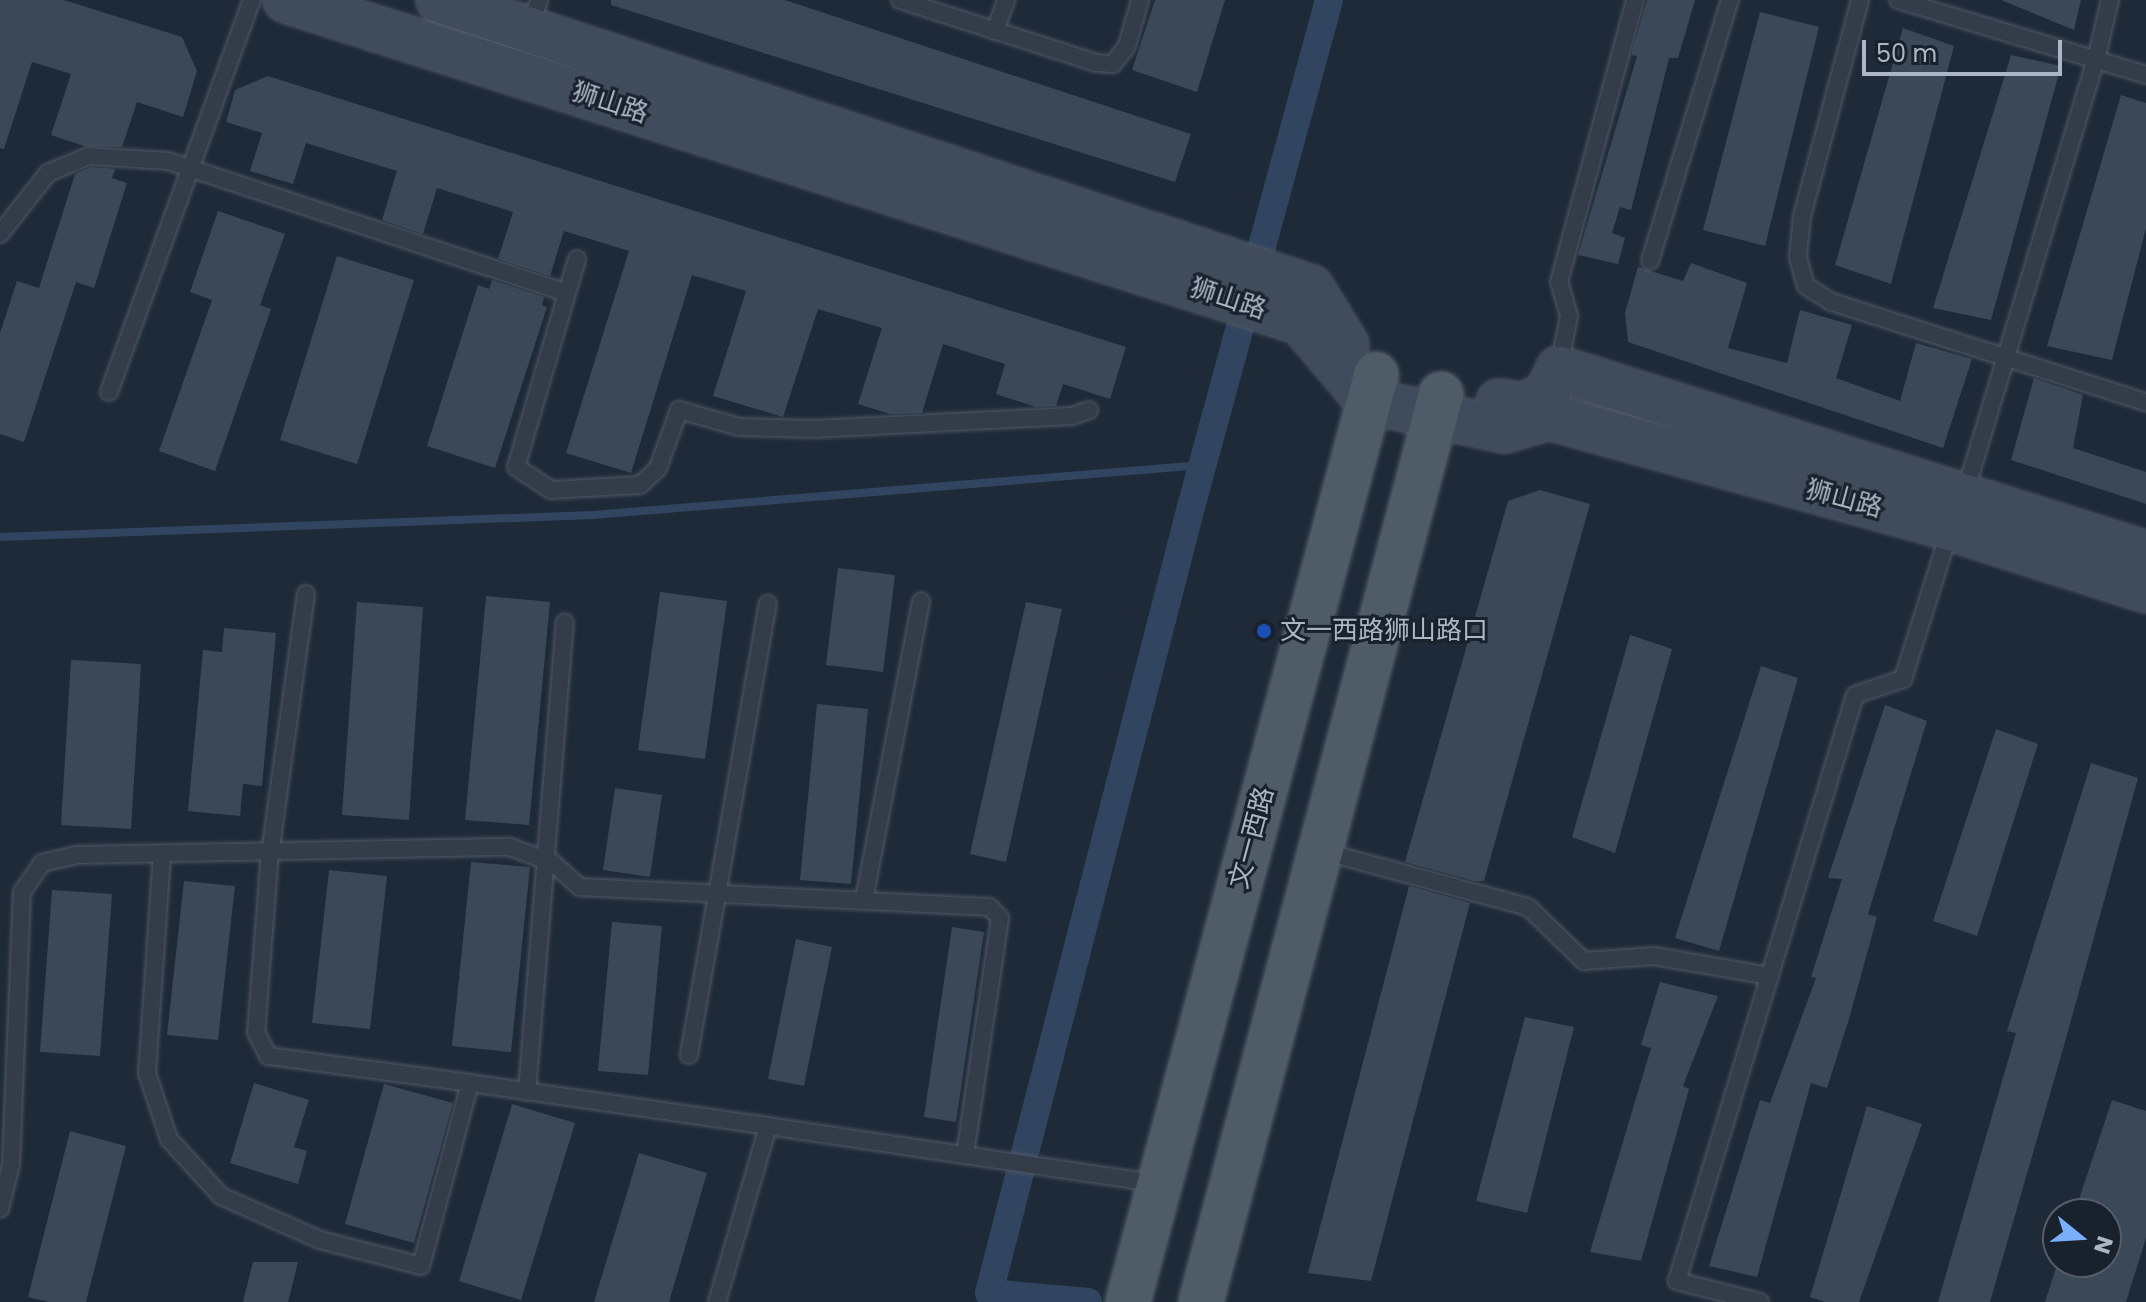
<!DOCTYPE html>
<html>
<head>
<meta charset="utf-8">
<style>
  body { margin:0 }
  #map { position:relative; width:2146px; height:1302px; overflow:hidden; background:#1f2a38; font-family:Poppins,"Noto Sans SC",sans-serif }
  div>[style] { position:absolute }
  .stream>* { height:8px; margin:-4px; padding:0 4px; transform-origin:4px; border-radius:4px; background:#324560 }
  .canal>* { height:28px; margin:-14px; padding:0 14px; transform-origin:14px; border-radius:14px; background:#324560 }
  .building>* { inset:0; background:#3b4858 }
  .roads { filter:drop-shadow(0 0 2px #505966) drop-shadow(0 0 2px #505966) }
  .service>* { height:16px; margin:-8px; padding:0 8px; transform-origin:8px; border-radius:8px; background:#333c48 }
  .secondary>* { height:44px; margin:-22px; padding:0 22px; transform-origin:22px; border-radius:22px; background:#404b5b }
  .primary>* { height:44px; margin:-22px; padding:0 22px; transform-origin:22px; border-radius:22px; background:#505b68 }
  .dots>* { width:22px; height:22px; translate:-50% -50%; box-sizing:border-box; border:4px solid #18212c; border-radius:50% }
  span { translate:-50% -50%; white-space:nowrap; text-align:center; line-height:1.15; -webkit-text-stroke:6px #18212c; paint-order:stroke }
  .street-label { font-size:26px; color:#adb6c5 }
  .poi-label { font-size:26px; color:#adb6c5 }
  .left { translate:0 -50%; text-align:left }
  .north { position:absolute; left:2042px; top:1198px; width:80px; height:80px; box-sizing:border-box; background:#18212c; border:2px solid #545d69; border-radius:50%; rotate:108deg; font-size:22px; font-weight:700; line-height:32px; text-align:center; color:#adb6c5 }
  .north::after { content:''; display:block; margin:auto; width:28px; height:36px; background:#7baefb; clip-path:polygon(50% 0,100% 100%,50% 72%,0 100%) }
  .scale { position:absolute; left:1862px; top:40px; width:200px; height:36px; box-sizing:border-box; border:4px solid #adb6c5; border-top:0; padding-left:10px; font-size:24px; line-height:28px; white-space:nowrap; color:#adb6c5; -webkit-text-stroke:6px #18212c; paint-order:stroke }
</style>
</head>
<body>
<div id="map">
  <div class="stream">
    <div style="left:0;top:537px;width:593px;rotate:-2.12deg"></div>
    <div style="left:593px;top:515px;width:612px;rotate:-4.69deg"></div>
  </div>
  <div class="canal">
    <div style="left:1088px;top:1302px;width:99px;rotate:-174.8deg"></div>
    <div style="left:989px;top:1293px;width:812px;rotate:-75.59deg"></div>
    <div style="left:1191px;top:507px;width:525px;rotate:-74.77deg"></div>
  </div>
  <div class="building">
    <div style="clip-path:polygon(0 0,64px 0,182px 37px,197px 71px,183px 117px,137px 102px,122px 147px,84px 146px,51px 135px,71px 74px,32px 62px,4px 149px,0 148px)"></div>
    <div style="clip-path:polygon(611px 0,785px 0,1191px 134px,1175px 182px,611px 5px)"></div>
    <div style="clip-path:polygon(1155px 0,1225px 0,1197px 92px,1132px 70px)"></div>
    <div style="clip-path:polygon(1647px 0,1695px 0,1678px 58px,1669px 58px,1631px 210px,1620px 207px,1612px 233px,1625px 238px,1618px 264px,1578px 255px,1637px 56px,1631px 55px)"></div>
    <div style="clip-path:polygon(2001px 0,2081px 0,2074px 30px)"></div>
    <div style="clip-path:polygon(1760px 12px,1819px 27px,1765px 246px,1703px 230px)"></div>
    <div style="clip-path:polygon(1903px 28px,1954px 46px,1891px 284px,1835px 265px)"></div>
    <div style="clip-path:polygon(2011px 55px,2061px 66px,1991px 320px,1933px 308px)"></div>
    <div style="clip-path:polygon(268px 76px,1126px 347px,1110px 399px,1063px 384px,1056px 406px,1036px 407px,996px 394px,1005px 364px,943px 344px,922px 413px,890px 414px,858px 404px,882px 328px,818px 309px,783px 417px,713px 396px,746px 291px,692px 275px,631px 473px,566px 453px,629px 251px,564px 231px,550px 276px,498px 259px,513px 212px,437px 188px,423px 234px,382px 220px,397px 171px,306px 143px,293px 184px,250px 171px,262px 133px,226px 122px,235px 90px)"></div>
    <div style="clip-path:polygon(2121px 95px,2146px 103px,2146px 228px,2112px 360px,2047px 346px)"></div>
    <div style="clip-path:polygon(91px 167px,115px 169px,112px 178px,127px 183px,94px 288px,76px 282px,24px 442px,0 434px,0 333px,17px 281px,39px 288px,75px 174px)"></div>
    <div style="clip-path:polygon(218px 211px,285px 234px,260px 305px,271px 309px,215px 471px,159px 451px,212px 300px,190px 292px)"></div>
    <div style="clip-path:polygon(337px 256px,414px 280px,357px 464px,280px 440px)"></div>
    <div style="clip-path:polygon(1691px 263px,1747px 283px,1728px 348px,1787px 363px,1800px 310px,1852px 325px,1836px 378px,1900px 401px,1916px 343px,1972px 359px,1943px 448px,1628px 342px,1625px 313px,1638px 267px,1683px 281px)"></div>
    <div style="clip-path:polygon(492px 280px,544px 297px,542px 305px,547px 307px,495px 468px,427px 446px,478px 285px,489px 289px)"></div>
    <div style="clip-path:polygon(2034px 378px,2083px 395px,2073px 448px,2146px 472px,2146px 504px,2011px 460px)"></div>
    <div style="clip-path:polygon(1540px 490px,1590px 504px,1484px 881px,1475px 881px,1405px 862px,1508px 501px)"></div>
    <div style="clip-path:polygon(838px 568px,895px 575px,883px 672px,826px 665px)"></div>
    <div style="clip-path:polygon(660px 592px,727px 601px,705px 759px,638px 750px)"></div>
    <div style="clip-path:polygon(486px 596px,550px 602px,529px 825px,465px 820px)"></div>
    <div style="clip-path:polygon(357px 602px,423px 607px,409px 820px,342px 815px)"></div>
    <div style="clip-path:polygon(1026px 602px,1062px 609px,1006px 862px,970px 854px)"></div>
    <div style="clip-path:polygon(224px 628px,276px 633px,262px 786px,243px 784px,240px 816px,188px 811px,203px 650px,222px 652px)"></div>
    <div style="clip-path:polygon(1630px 635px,1672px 649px,1615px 853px,1572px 837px)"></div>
    <div style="clip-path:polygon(71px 660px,141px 664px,131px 829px,61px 825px)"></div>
    <div style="clip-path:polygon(1761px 666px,1798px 678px,1719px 951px,1675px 938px)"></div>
    <div style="clip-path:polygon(817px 704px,868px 709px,851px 884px,800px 880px)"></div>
    <div style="clip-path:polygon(1885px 705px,1927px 721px,1868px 914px,1877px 917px,1849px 1019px,1827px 1088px,1811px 1083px,1757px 1277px,1709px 1266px,1760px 1100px,1770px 1103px,1816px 978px,1811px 977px,1842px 879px,1828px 878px)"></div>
    <div style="clip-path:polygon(1996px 729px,2038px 744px,1977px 936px,1933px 921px)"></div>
    <div style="clip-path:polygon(2091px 763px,2138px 778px,2065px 1042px,1990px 1302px,1938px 1302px,2016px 1033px,2007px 1031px)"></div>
    <div style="clip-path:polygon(615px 788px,662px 795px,650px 877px,603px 870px)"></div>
    <div style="clip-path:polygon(471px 862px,530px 867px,511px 1052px,452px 1046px)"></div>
    <div style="clip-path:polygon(329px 870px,387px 876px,370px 1029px,312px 1023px)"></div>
    <div style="clip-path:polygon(184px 881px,235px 886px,218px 1040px,167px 1035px)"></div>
    <div style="clip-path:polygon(1409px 886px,1470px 903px,1371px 1281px,1308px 1273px)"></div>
    <div style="clip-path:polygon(52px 890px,112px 894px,100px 1056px,40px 1052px)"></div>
    <div style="clip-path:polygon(612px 922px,662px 926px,648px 1075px,598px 1071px)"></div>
    <div style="clip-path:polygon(952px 927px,984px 932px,956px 1122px,924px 1117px)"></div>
    <div style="clip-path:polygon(796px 939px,832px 947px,804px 1086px,768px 1079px)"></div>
    <div style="clip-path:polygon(1660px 982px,1718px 996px,1683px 1086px,1689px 1089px,1641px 1261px,1590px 1252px,1651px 1048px,1641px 1045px)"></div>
    <div style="clip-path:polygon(1525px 1017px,1574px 1027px,1527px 1213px,1476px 1201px)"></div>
    <div style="clip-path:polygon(254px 1083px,309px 1100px,294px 1147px,307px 1151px,298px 1184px,230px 1163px)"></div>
    <div style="clip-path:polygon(384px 1084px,453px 1103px,414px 1243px,345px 1224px)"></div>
    <div style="clip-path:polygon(2112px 1100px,2146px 1111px,2146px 1238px,2126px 1302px,2045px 1302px,2058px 1262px,2106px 1262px,2106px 1214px,2074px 1214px)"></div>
    <div style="clip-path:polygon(512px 1104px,575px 1123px,521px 1300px,459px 1281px)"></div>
    <div style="clip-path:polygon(1867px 1106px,1922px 1124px,1859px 1302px,1825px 1302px,1810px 1297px)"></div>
    <div style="clip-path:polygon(70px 1131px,126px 1146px,86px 1302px,49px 1302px,28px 1297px)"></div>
    <div style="clip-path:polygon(639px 1153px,707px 1173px,669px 1302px,594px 1302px)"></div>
    <div style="clip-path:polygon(253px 1262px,298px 1262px,288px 1302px,243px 1302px)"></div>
  </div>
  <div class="roads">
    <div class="service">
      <div style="left:900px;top:0;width:206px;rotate:17.8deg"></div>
      <div style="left:1096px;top:63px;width:17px;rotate:3deg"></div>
      <div style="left:1113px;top:64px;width:23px;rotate:-52deg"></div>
      <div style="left:1127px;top:46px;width:48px;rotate:-74.2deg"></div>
      <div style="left:1860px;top:0;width:224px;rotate:105deg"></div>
      <div style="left:1802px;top:216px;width:41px;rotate:95.6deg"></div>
      <div style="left:1798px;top:257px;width:30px;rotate:75deg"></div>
      <div style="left:1806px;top:286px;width:31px;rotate:32deg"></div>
      <div style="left:1832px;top:302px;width:330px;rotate:17.7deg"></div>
      <div style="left:1898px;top:0;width:259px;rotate:16.8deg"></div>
      <div style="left:530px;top:28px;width:29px;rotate:-72deg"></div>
      <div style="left:995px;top:31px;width:33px;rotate:-70deg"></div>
      <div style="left:0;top:234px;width:78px;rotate:-51.8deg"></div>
      <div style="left:48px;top:173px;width:44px;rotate:-22.5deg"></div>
      <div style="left:89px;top:156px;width:79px;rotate:3.6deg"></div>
      <div style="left:168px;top:161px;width:419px;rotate:18.3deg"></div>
      <div style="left:577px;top:259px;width:217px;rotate:106.3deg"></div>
      <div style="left:516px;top:467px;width:42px;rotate:33.3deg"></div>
      <div style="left:551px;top:490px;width:89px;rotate:-3.2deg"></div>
      <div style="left:640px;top:485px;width:25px;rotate:-43deg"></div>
      <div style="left:658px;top:468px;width:62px;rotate:-70.1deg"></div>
      <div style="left:679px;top:410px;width:63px;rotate:15.6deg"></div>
      <div style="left:740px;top:427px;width:73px;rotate:1.6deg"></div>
      <div style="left:813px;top:429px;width:259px;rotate:-2.9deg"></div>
      <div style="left:1072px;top:416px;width:18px;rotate:-19deg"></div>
      <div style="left:1650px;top:261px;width:273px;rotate:-73deg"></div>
      <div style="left:1559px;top:367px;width:52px;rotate:-78.9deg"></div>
      <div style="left:1569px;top:316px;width:35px;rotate:-106deg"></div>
      <div style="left:1559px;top:282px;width:292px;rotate:-74.9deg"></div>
      <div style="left:109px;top:392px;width:417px;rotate:-70deg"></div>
      <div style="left:1964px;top:496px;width:456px;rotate:-73.2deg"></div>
      <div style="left:2096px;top:60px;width:62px;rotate:-76.9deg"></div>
      <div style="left:306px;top:594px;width:260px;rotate:97.9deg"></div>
      <div style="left:270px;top:852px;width:181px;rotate:94.4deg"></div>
      <div style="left:256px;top:1032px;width:27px;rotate:63deg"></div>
      <div style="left:268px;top:1056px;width:204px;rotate:7.6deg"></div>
      <div style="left:1322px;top:851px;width:213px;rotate:15.2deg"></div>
      <div style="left:1528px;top:907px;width:78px;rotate:44deg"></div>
      <div style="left:1584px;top:961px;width:70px;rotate:-4.1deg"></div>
      <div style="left:1654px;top:956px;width:118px;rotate:9.8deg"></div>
      <div style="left:162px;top:854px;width:220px;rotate:93.9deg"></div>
      <div style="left:147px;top:1073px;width:70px;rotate:71.6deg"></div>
      <div style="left:169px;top:1139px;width:77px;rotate:47.6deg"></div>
      <div style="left:221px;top:1196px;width:108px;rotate:24deg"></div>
      <div style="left:320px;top:1240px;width:104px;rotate:14.4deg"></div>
      <div style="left:421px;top:1266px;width:189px;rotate:-75deg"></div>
      <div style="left:470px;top:1083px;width:301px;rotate:8.2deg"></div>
      <div style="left:864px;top:900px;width:304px;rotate:-79.2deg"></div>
      <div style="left:689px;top:1055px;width:458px;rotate:-80.1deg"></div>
      <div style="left:527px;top:1092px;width:471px;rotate:-85.4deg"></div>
      <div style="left:0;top:1209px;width:45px;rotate:-76deg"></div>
      <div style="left:11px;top:1165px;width:273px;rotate:-87.7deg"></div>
      <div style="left:22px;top:892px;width:35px;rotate:-55deg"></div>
      <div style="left:42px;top:863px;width:35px;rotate:-13deg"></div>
      <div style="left:76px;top:855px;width:434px;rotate:-1.1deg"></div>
      <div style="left:510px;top:847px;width:46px;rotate:20.4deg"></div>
      <div style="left:553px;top:863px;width:36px;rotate:42deg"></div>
      <div style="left:580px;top:887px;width:410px;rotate:2.8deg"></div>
      <div style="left:990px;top:907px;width:15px;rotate:48deg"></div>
      <div style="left:1000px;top:918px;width:240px;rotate:98.4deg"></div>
      <div style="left:717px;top:1302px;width:183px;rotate:-73.8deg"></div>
      <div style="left:768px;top:1126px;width:395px;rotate:8.4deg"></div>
      <div style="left:1760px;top:1302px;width:86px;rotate:-165.8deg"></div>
      <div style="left:1677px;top:1281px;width:612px;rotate:-73.1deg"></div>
      <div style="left:1855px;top:695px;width:51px;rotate:-18.4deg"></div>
      <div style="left:1903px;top:679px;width:156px;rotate:-72.5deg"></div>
    </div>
    <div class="secondary">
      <div style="left:286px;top:0;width:1065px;rotate:17.6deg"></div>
      <div style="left:1301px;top:322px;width:104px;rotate:49.7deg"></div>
      <div style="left:1368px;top:401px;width:140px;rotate:12deg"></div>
      <div style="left:1505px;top:430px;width:46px;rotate:-16.5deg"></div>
      <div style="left:1549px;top:417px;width:417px;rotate:15.4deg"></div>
      <div style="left:1951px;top:528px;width:205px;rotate:17.6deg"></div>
      <div style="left:439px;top:0;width:918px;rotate:18.28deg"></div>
      <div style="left:1311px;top:288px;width:67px;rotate:58.4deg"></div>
      <div style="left:1499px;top:402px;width:26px;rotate:9deg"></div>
      <div style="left:1525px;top:406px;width:25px;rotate:-29deg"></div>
      <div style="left:1547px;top:394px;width:28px;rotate:-64deg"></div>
      <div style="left:1559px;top:369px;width:615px;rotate:17.49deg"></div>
    </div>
    <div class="primary">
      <div style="left:1128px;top:1302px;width:960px;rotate:-75.02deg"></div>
      <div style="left:1201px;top:1302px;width:939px;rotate:-75.19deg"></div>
    </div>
  </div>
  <div class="dots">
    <div style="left:1264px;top:631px;background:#1a4fb4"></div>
  </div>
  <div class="street-label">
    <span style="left:610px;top:103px;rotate:18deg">狮山路</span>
    <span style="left:1228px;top:299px;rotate:18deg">狮山路</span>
    <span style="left:1844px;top:499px;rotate:15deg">狮山路</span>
    <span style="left:1252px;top:838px;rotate:-75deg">文一西路</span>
  </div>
  <div class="poi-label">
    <span class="left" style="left:1280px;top:631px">文一西路狮山路口</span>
  </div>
  <div class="north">N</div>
  <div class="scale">50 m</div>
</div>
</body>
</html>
